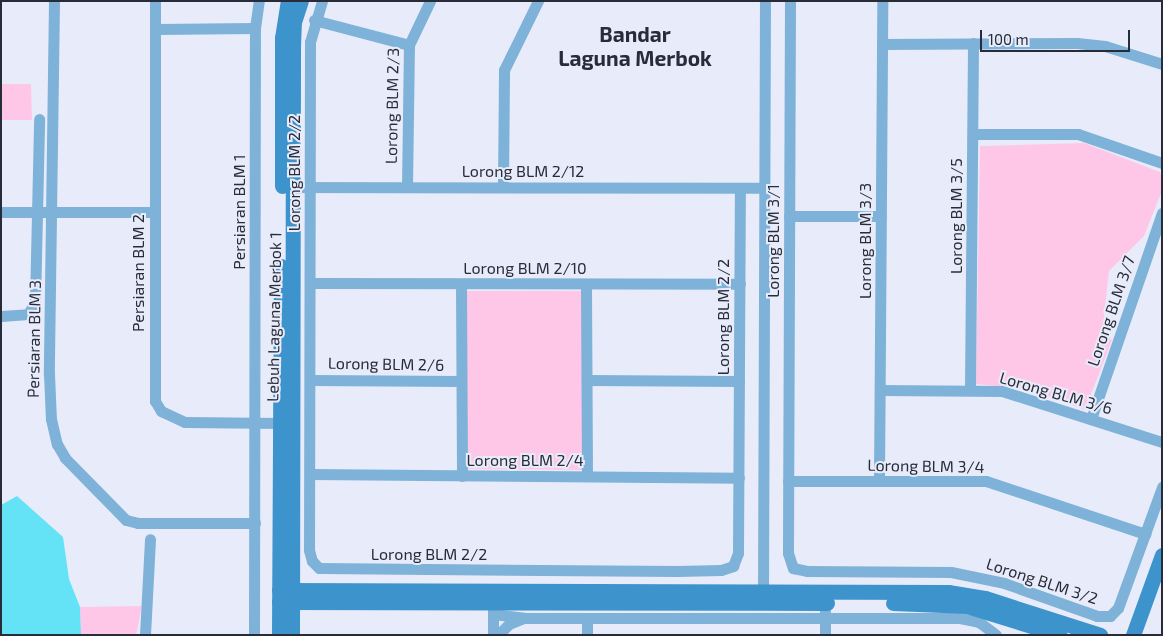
<!DOCTYPE html>
<html>
<head>
<meta charset="utf-8">
<style>
  body { margin:0 }
  #map { position:relative; width:1163px; height:636px; overflow:hidden; background:#e8ecfa; font-family:"Exo 2",sans-serif }
  div>[style] { position:absolute }
  .green>* { inset:0; background:#fec7e8 }
  .water>* { inset:0; background:#63e3f5 }
  .street>* { height:11px; margin:-5.5px; padding:0 5.5px; transform-origin:5.5px; border-radius:5.5px; background:#7eb2d8 }
  .secondary>* { height:15px; margin:-7.5px; padding:0 7.5px; transform-origin:7.5px; border-radius:7.5px; background:#3d93cc }
  span { translate:-50% -50%; white-space:nowrap; text-align:center; line-height:1.15; -webkit-text-stroke:4px #e8ecfa; paint-order:stroke }
  .street-label { font-size:16px; color:#282b38 }
  .district-label { font-size:21px; color:#282b38; font-weight:700 }
  .frame { position:absolute; inset:0; border:2px solid #282b38; pointer-events:none }
  .scale { position:absolute; left:980px; top:30px; width:150px; height:22px; box-sizing:border-box; border:2px solid #282b38; border-top:0; padding-left:6px; font-size:15px; line-height:18px; white-space:nowrap; color:#282b38; -webkit-text-stroke:4px #e8ecfa; paint-order:stroke }
</style>
</head>
<body>
<div id="map">
  <div class="green">
    <div style="clip-path:polygon(1px 84px,31px 84px,32px 120px,1px 120px)"></div>
    <div style="clip-path:polygon(1084px 143px,1160px 172px,1162px 180px,1162px 191px,1144px 236px,1109px 271px,1102px 334px,1112px 340px,1085px 410px,1028px 389px,976px 384px,980px 146px)"></div>
    <div style="clip-path:polygon(465px 291px,582px 291px,583px 470px,466px 469px)"></div>
    <div style="clip-path:polygon(142px 606px,136px 635px,81px 635px,80px 607px)"></div>
  </div>
  <div class="water">
    <div style="clip-path:polygon(17px 496px,63px 537px,69px 579px,80px 607px,81px 635px,1px 635px,1px 505px)"></div>
  </div>
  <div class="street">
    <div style="left:54px;top:1px;width:373px;rotate:90.8deg"></div>
    <div style="left:49px;top:374px;width:45px;rotate:87.5deg"></div>
    <div style="left:51px;top:419px;width:26px;rotate:77deg"></div>
    <div style="left:57px;top:444px;width:16px;rotate:60deg"></div>
    <div style="left:65px;top:458px;width:87px;rotate:45.5deg"></div>
    <div style="left:126px;top:520px;width:12px;rotate:14deg"></div>
    <div style="left:138px;top:523px;width:117px"></div>
    <div style="left:155px;top:1px;width:400px;rotate:90deg"></div>
    <div style="left:155px;top:401px;width:12px;rotate:59deg"></div>
    <div style="left:161px;top:411px;width:26px;rotate:25deg"></div>
    <div style="left:185px;top:422px;width:102px;rotate:0.6deg"></div>
    <div style="left:322px;top:1px;width:43px;rotate:106.3deg"></div>
    <div style="left:310px;top:42px;width:508px;rotate:90.11deg"></div>
    <div style="left:309px;top:550px;width:11px;rotate:75deg"></div>
    <div style="left:312px;top:561px;width:10px;rotate:45deg"></div>
    <div style="left:319px;top:568px;width:358px;rotate:0.5deg"></div>
    <div style="left:677px;top:571px;width:44px;rotate:-1.3deg"></div>
    <div style="left:721px;top:570px;width:13px;rotate:-18deg"></div>
    <div style="left:733px;top:566px;width:14px;rotate:-69deg"></div>
    <div style="left:738px;top:553px;width:365px;rotate:-89.7deg"></div>
    <div style="left:790px;top:1px;width:552px;rotate:90.21deg"></div>
    <div style="left:788px;top:553px;width:16px;rotate:72deg"></div>
    <div style="left:793px;top:568px;width:14px;rotate:12deg"></div>
    <div style="left:807px;top:571px;width:144px;rotate:0.4deg"></div>
    <div style="left:951px;top:572px;width:54px;rotate:11.7deg"></div>
    <div style="left:1004px;top:583px;width:99px;rotate:19.5deg"></div>
    <div style="left:1097px;top:616px;width:13px"></div>
    <div style="left:1110px;top:616px;width:11px;rotate:-45deg"></div>
    <div style="left:1118px;top:608px;width:129px;rotate:-70deg"></div>
    <div style="left:314px;top:20px;width:98px;rotate:14.7deg"></div>
    <div style="left:155px;top:29px;width:100px;rotate:-0.6deg"></div>
    <div style="left:882px;top:44px;width:195px;rotate:-0.3deg"></div>
    <div style="left:1077px;top:43px;width:28px;rotate:6deg"></div>
    <div style="left:1105px;top:46px;width:60px;rotate:17.5deg"></div>
    <div style="left:973px;top:134px;width:105px"></div>
    <div style="left:1078px;top:134px;width:89px;rotate:19deg"></div>
    <div style="left:286px;top:187px;width:479px;rotate:0.1deg"></div>
    <div style="left:407px;top:187px;width:142px;rotate:-89.2deg"></div>
    <div style="left:409px;top:45px;width:49px;rotate:-64.5deg"></div>
    <div style="left:503px;top:187px;width:117px;rotate:-89.5deg"></div>
    <div style="left:504px;top:70px;width:77px;rotate:-63.8deg"></div>
    <div style="left:1px;top:212px;width:153px"></div>
    <div style="left:789px;top:216px;width:92px"></div>
    <div style="left:310px;top:283px;width:430px;rotate:0.1deg"></div>
    <div style="left:461px;top:284px;width:192px;rotate:89.7deg"></div>
    <div style="left:586px;top:285px;width:191px;rotate:89.7deg"></div>
    <div style="left:1px;top:316px;width:27px;rotate:-4deg"></div>
    <div style="left:28px;top:314px;width:14px;rotate:-60deg"></div>
    <div style="left:35px;top:302px;width:183px;rotate:-88.7deg"></div>
    <div style="left:310px;top:380px;width:151px;rotate:0.4deg"></div>
    <div style="left:587px;top:380px;width:152px;rotate:0.4deg"></div>
    <div style="left:970px;top:389px;width:346px;rotate:-89.5deg"></div>
    <div style="left:880px;top:390px;width:122px;rotate:0.5deg"></div>
    <div style="left:1002px;top:391px;width:168px;rotate:17.7deg"></div>
    <div style="left:1091px;top:419px;width:218px;rotate:-71deg"></div>
    <div style="left:310px;top:474px;width:429px;rotate:0.5deg"></div>
    <div style="left:788px;top:481px;width:198px"></div>
    <div style="left:986px;top:481px;width:168px;rotate:18.4deg"></div>
    <div style="left:879px;top:481px;width:480px;rotate:-89.6deg"></div>
    <div style="left:763px;top:599px;width:598px;rotate:-89.81deg"></div>
    <div style="left:825px;top:612px;width:23px;rotate:90deg"></div>
    <div style="left:493px;top:614px;width:33px;rotate:7deg"></div>
    <div style="left:526px;top:618px;width:434px"></div>
    <div style="left:960px;top:618px;width:19px;rotate:12deg"></div>
    <div style="left:979px;top:622px;width:21px;rotate:37deg"></div>
    <div style="left:587px;top:618px;width:17px;rotate:90deg"></div>
    <div style="left:145px;top:635px;width:96px;rotate:-87deg"></div>
    <div style="left:254px;top:635px;width:607px;rotate:-89.91deg"></div>
    <div style="left:255px;top:28px;width:27px;rotate:-82deg"></div>
    <div style="left:493px;top:635px;width:28px;rotate:-90deg"></div>
    <div style="left:498px;top:635px;width:16px;rotate:-45deg"></div>
    <div style="left:509px;top:624px;width:16px;rotate:-22deg"></div>
  </div>
  <div class="secondary">
    <div style="left:282px;top:186px;width:148px;rotate:-90deg"></div>
    <div style="left:282px;top:38px;width:37px;rotate:-81deg"></div>
    <div style="left:279px;top:590px;width:669px;rotate:0.17deg"></div>
    <div style="left:948px;top:592px;width:37px;rotate:9deg"></div>
    <div style="left:985px;top:598px;width:121px;rotate:17.8deg"></div>
    <div style="left:279px;top:602px;width:548px;rotate:0.1deg"></div>
    <div style="left:893px;top:603px;width:74px;rotate:2.3deg"></div>
    <div style="left:967px;top:606px;width:97px;rotate:17.3deg"></div>
    <div style="left:279px;top:635px;width:369px;rotate:-89.7deg"></div>
    <div style="left:292px;top:635px;width:588px;rotate:-89.9deg"></div>
    <div style="left:293px;top:47px;width:25px;rotate:-88deg"></div>
    <div style="left:294px;top:22px;width:22px;rotate:-72deg"></div>
    <div style="left:1133px;top:635px;width:85px;rotate:-70.1deg"></div>
  </div>
  <div class="street-label">
    <span style="left:392px;top:106px;rotate:-89deg">Lorong BLM 2/3</span>
    <span style="left:523px;top:171px">Lorong BLM 2/12</span>
    <span style="left:294px;top:173px;rotate:-90deg">Lorong BLM 2/2</span>
    <span style="left:239px;top:212px;rotate:-90deg">Persiaran BLM 1</span>
    <span style="left:956px;top:216px;rotate:-90deg">Lorong BLM 3/5</span>
    <span style="left:773px;top:241px;rotate:-90deg">Lorong BLM 3/1</span>
    <span style="left:865px;top:241px;rotate:-90deg">Lorong BLM 3/3</span>
    <span style="left:525px;top:268px">Lorong BLM 2/10</span>
    <span style="left:138px;top:273px;rotate:-90deg">Persiaran BLM 2</span>
    <span style="left:1111px;top:311px;rotate:-71deg">Lorong BLM 3/7</span>
    <span style="left:274px;top:317px;rotate:-89deg">Lebuh Laguna Merbok 1</span>
    <span style="left:723px;top:317px;rotate:-90deg">Lorong BLM 2/2</span>
    <span style="left:34px;top:339px;rotate:-89deg">Persiaran BLM 3</span>
    <span style="left:386px;top:364px;rotate:1deg">Lorong BLM 2/6</span>
    <span style="left:1056px;top:393px;rotate:16deg">Lorong BLM 3/6</span>
    <span style="left:525px;top:460px">Lorong BLM 2/4</span>
    <span style="left:926px;top:466px;rotate:1deg">Lorong BLM 3/4</span>
    <span style="left:429px;top:554px">Lorong BLM 2/2</span>
    <span style="left:1042px;top:581px;rotate:18deg">Lorong BLM 3/2</span>
  </div>
  <div class="district-label">
    <span style="left:635px;top:46px">Bandar<br>Laguna Merbok</span>
  </div>
  <div class="frame"></div>
  <div class="scale">100 m</div>
</div>
</body>
</html>
